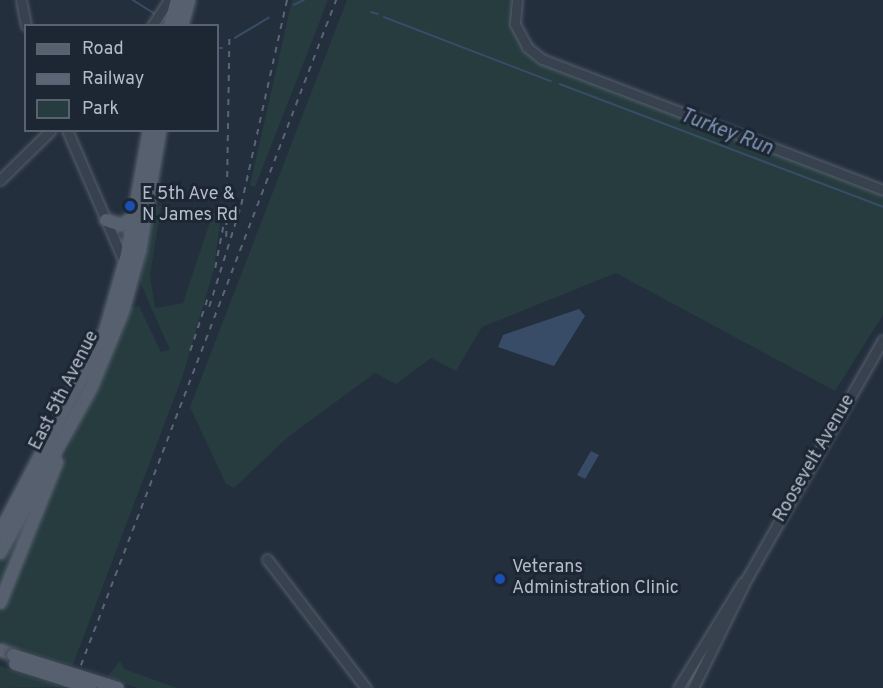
<!DOCTYPE html>
<html>
<head>
<meta charset="utf-8">
<style>
  body { margin:0 }
  #map { position:relative; width:883px; height:688px; overflow:hidden; background:#242f3e; font-family:Overpass,sans-serif }
  div>[style] { position:absolute }
  .green>* { inset:0; background:#263c3f }
  .water>* { inset:0; background:#394c67 }
  .stream>* { height:1.5px; margin:-0.75px; padding:0 0.75px; transform-origin:0.75px; border-radius:0.75px; background:#394c67 }
  .roads { filter:drop-shadow(0 0 2px #565f6c) drop-shadow(0 0 2px #565f6c) }
  .minor>* { height:9px; margin:-4.5px; padding:0 4.5px; transform-origin:4.5px; border-radius:4.5px; background:#38414e }
  .major>* { height:12px; margin:-6px; padding:0 6px; transform-origin:6px; border-radius:6px; background:#56606e }
  .rail>* { height:1.5px; margin-top:-0.75px; transform-origin:0; background:repeating-linear-gradient(90deg,#5a6575 0 6px,transparent 0 12px) }
  .bridges { filter:drop-shadow(0 0 2px #414a57) drop-shadow(0 0 2px #414a57) }
  .major-bridge>* { height:12px; margin:-6px; padding:0 6px; transform-origin:6px; border-radius:6px; background:#56606e }
  .dots>* { width:16px; height:16px; translate:-50% -50%; box-sizing:border-box; border:3px solid #1d2633; border-radius:50% }
  span { translate:-50% -50%; white-space:nowrap; text-align:center; line-height:1.15; -webkit-text-stroke:6px #1d2633; paint-order:stroke }
  .poi-label { font-size:18px; color:#b4bcc9 }
  .left { translate:0 -50%; text-align:left }
  .street-label { font-size:18px; color:#b4bcc9 }
  .water-label { font-size:20px; color:#7c92b1; font-style:italic }
  .legend { position:absolute; left:24px; top:24px; width:195px; height:108px; box-sizing:border-box; background:#1d2633; border:2px solid #59626f; margin:0; padding:8px 10px; list-style:none; font-size:18px; color:#b4bcc9 }
  .legend li { display:flex; align-items:center; gap:12px; height:30px }
  .legend b { width:30px; border:2px solid #59626f }
</style>
</head>
<body>
<div id="map">
  <div class="green">
    <div style="clip-path:polygon(292px 0,328px 0,255px 187px,250px 185px)"></div>
    <div style="clip-path:polygon(347px 0,517px 0,513px 12px,536px 56px,883px 190px,883px 315px,835px 391px,616px 273px,482px 327px,456px 371px,431px 358px,396px 384px,375px 373px,288px 437px,234px 488px,226px 484px,190px 407px)"></div>
    <div style="clip-path:polygon(162px 203px,150px 275px,155px 308px,183px 303px,214px 210px,222px 208px,214px 268px,183px 375px,72px 667px,6px 646px,0 640px,0 613px,127px 308px,139px 306px,161px 352px,170px 350px,140px 282px,154px 210px)"></div>
    <div style="clip-path:polygon(18px 533px,20px 537px,0 586px,0 562px)"></div>
    <div style="clip-path:polygon(120px 661px,124px 669px,177px 688px,138px 688px,106px 678px)"></div>
    <div style="clip-path:polygon(0 666px,64px 687px,0 688px)"></div>
  </div>
  <div class="water">
    <div style="clip-path:polygon(579px 309px,585px 316px,554px 366px,498px 347px,503px 335px)"></div>
    <div style="clip-path:polygon(591px 451px,599px 455px,585px 479px,577px 475px)"></div>
  </div>
  <div class="stream">
    <div style="left:133px;top:0;width:25px;rotate:32deg"></div>
    <div style="left:294px;top:5px;width:11px;rotate:-27deg"></div>
    <div style="left:371px;top:12px;width:7px;rotate:16deg"></div>
    <div style="left:384px;top:17px;width:179px;rotate:21deg"></div>
    <div style="left:235px;top:38px;width:39px;rotate:-31deg"></div>
    <div style="left:218px;top:48px;width:4px"></div>
    <div style="left:560px;top:84px;width:346px;rotate:20.8deg"></div>
  </div>
  <div class="roads">
    <div class="minor">
      <div style="left:21px;top:0;width:26px;rotate:79deg"></div>
      <div style="left:517px;top:0;width:24px;rotate:95deg"></div>
      <div style="left:515px;top:24px;width:26px;rotate:62deg"></div>
      <div style="left:527px;top:47px;width:19px;rotate:39deg"></div>
      <div style="left:542px;top:59px;width:365px;rotate:21deg"></div>
      <div style="left:152px;top:26px;width:31px;rotate:-57deg"></div>
      <div style="left:67px;top:130px;width:146px;rotate:66.6deg"></div>
      <div style="left:0;top:180px;width:71px;rotate:-44.4deg"></div>
      <div style="left:267px;top:559px;width:163px;rotate:52.5deg"></div>
      <div style="left:678px;top:688px;width:124px;rotate:-58.5deg"></div>
      <div style="left:693px;top:688px;width:123px;rotate:-63.9deg"></div>
      <div style="left:747px;top:578px;width:274px;rotate:-60.3deg"></div>
    </div>
    <div class="major">
      <div style="left:170px;top:26px;width:27px;rotate:-75deg"></div>
      <div style="left:182px;top:26px;width:27px;rotate:-75deg"></div>
      <div style="left:106px;top:220px;width:16px;rotate:18deg"></div>
      <div style="left:121px;top:225px;width:15px;rotate:-32deg"></div>
      <div style="left:0;top:532px;width:226px;rotate:-62.3deg"></div>
      <div style="left:105px;top:332px;width:81px;rotate:-74.2deg"></div>
      <div style="left:127px;top:254px;width:126px;rotate:-79.9deg"></div>
      <div style="left:0;top:553px;width:191px;rotate:-61.1deg"></div>
      <div style="left:92px;top:386px;width:81px;rotate:-67.5deg"></div>
      <div style="left:123px;top:311px;width:63px;rotate:-74.4deg"></div>
      <div style="left:140px;top:250px;width:122px;rotate:-80.5deg"></div>
      <div style="left:0;top:603px;width:152px;rotate:-68deg"></div>
      <div style="left:0;top:650px;width:14px;rotate:21deg"></div>
    </div>
  </div>
  <div class="rail">
    <div style="left:226px;top:237px;width:198px;rotate:-89.1deg"></div>
    <div style="left:215px;top:268px;width:42px;rotate:-79deg"></div>
    <div style="left:209px;top:307px;width:107px;rotate:-72.6deg"></div>
    <div style="left:241px;top:205px;width:210px;rotate:-77.4deg"></div>
    <div style="left:190px;top:351px;width:57px;rotate:-71.6deg"></div>
    <div style="left:72px;top:688px;width:737px;rotate:-69.01deg"></div>
  </div>
  <div class="bridges">
    <div class="major-bridge">
      <div style="left:13px;top:655px;width:110px;rotate:17.4deg"></div>
      <div style="left:15px;top:664px;width:79px;rotate:17.7deg"></div>
    </div>
  </div>
  <div class="dots">
    <div style="left:130px;top:206px;background:#1a4fb4"></div>
    <div style="left:500px;top:579px;background:#1a4fb4"></div>
  </div>
  <div class="poi-label">
    <span class="left" style="left:142px;top:206px">E 5th Ave &amp;<br>N James Rd</span>
    <span class="left" style="left:512px;top:579px">Veterans<br>Administration Clinic</span>
  </div>
  <div class="street-label">
    <span style="left:65px;top:391px;rotate:-63deg">East 5th Avenue</span>
    <span style="left:815px;top:459px;rotate:-60deg">Roosevelt Avenue</span>
  </div>
  <div class="water-label">
    <span style="left:726px;top:133px;rotate:21deg">Turkey Run</span>
  </div>
  <ul class="legend">
  <li><b style="height:8px;background:#56606e"></b>Road</li>
  <li><b style="height:8px;background:#5a6575"></b>Railway</li>
  <li><b style="height:16px;background:#263c3f"></b>Park</li>
  </ul>
</div>
</body>
</html>
